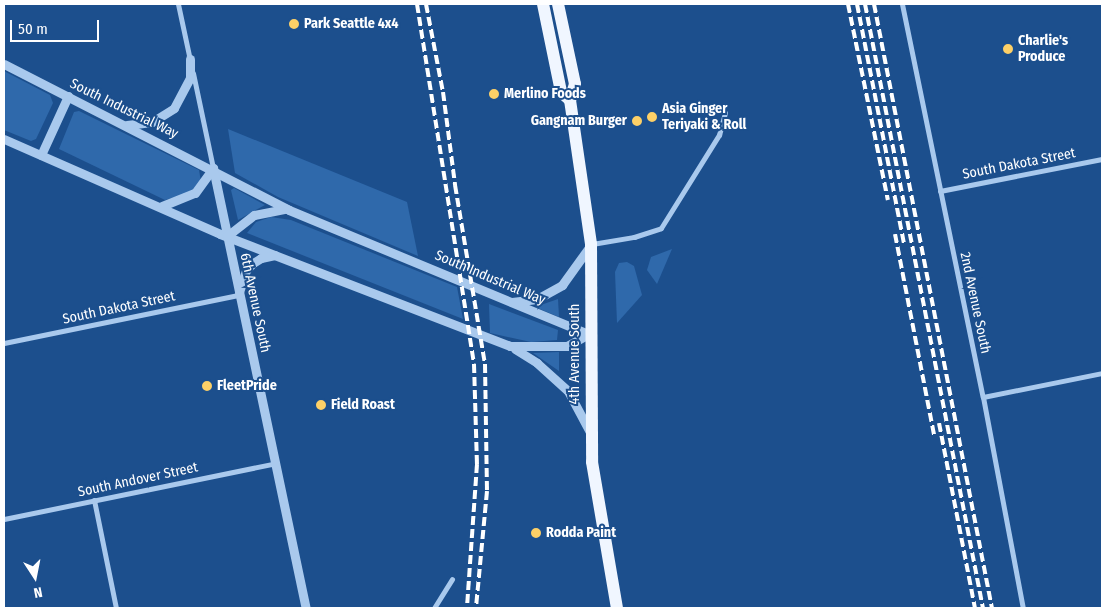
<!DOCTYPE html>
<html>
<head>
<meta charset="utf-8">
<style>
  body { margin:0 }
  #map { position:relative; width:1106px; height:612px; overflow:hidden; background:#1c4f8d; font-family:"Fira Sans Condensed",sans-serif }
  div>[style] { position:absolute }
  .green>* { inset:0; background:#2f69ab }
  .minor>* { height:5px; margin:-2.5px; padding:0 2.5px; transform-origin:2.5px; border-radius:2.5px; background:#a9c9ed }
  .tertiary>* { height:9px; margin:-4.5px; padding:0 4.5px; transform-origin:4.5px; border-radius:4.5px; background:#a9c9ed }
  .primary>* { height:12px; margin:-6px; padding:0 6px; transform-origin:6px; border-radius:6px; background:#f0f6ff }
  .rail>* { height:4px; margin-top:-2px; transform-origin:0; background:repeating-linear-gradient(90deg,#fff 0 9px,transparent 0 13px) }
  .dots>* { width:14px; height:14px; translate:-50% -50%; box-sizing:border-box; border:2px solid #1c4f8d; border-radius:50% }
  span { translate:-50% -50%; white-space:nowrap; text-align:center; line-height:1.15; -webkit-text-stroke:4px #1c4f8d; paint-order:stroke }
  .poi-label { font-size:14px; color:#fff; font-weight:700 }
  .left { translate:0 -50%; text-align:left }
  .right { translate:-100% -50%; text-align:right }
  .street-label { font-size:14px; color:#fff }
  .frame { position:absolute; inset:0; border:5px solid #fff; pointer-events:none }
  .north { position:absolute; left:10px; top:552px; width:50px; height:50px; -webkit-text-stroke:4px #1c4f8d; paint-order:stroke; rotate:169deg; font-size:14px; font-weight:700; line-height:20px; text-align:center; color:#fff }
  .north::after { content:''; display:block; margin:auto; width:18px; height:22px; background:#fff; clip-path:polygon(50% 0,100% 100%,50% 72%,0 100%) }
  .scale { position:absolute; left:10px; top:20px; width:89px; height:22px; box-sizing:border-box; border:2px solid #fff; border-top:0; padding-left:6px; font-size:15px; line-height:18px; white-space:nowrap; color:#fff; -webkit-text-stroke:4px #1c4f8d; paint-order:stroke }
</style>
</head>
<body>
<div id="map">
  <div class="green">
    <div style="clip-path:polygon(4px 71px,50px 95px,53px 103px,36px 139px,31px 141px,4px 130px)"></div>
    <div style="clip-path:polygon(79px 111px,199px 170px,201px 182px,189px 193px,165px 200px,59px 149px,74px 112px)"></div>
    <div style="clip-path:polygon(228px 129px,407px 202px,418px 256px,278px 197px,235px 173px)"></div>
    <div style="clip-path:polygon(234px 188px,265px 205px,238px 220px,231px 190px)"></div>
    <div style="clip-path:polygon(271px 217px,291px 220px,457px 287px,463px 319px,247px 233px,256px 222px)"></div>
    <div style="clip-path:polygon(672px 249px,657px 284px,647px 270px,651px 257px)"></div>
    <div style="clip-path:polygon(627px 262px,634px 266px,642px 295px,617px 323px,615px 272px,619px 263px)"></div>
    <div style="clip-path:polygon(558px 299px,559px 317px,535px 307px)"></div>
    <div style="clip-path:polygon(489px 304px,558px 330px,557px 340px,531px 342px,490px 333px)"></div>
    <div style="clip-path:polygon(559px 352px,559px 371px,533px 353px)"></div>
  </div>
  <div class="minor">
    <div style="left:178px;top:4px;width:57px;rotate:77.9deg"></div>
    <div style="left:902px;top:4px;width:401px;rotate:78.4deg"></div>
    <div style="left:983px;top:397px;width:215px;rotate:79.3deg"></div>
    <div style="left:193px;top:73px;width:97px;rotate:78.1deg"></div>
    <div style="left:940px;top:191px;width:165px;rotate:-11.2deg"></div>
    <div style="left:592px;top:244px;width:43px;rotate:-9.5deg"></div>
    <div style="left:634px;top:237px;width:28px;rotate:-18deg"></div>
    <div style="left:661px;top:228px;width:110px;rotate:-58.1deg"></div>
    <div style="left:719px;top:135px;width:23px;rotate:-75deg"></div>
    <div style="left:4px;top:343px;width:239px;rotate:-11.6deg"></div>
    <div style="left:983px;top:397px;width:121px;rotate:-11.4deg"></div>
    <div style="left:94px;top:500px;width:110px;rotate:78.5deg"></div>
    <div style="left:4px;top:519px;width:278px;rotate:-11.6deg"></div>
    <div style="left:434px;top:608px;width:34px;rotate:-58deg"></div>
  </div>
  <div class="tertiary">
    <div style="left:4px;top:64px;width:320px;rotate:27.1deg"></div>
    <div style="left:289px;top:210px;width:325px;rotate:22.5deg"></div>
    <div style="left:127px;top:125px;width:25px;rotate:-7deg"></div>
    <div style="left:152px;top:122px;width:26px;rotate:-32deg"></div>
    <div style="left:174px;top:108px;width:34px;rotate:-62deg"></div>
    <div style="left:190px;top:78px;width:19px;rotate:-90deg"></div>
    <div style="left:4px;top:139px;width:236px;rotate:23.7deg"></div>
    <div style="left:220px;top:234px;width:311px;rotate:21.1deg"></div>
    <div style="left:510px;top:346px;width:57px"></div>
    <div style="left:567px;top:346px;width:25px;rotate:-29deg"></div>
    <div style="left:41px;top:155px;width:65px;rotate:-65.4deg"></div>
    <div style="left:213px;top:168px;width:450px;rotate:78.1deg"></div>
    <div style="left:162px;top:206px;width:35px;rotate:-22deg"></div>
    <div style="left:195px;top:193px;width:31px;rotate:-54deg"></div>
    <div style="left:227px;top:236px;width:34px;rotate:-38deg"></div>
    <div style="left:254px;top:215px;width:33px;rotate:-11deg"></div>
    <div style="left:239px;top:292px;width:23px;rotate:-72deg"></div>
    <div style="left:246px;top:270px;width:10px;rotate:-45deg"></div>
    <div style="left:253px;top:263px;width:9px;rotate:-32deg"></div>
    <div style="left:261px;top:258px;width:14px;rotate:-12deg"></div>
    <div style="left:512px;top:302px;width:25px;rotate:-7deg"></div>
    <div style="left:537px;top:299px;width:29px;rotate:-29deg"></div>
    <div style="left:562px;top:285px;width:48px;rotate:-54.3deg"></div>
    <div style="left:515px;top:349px;width:26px;rotate:32deg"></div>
    <div style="left:537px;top:363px;width:42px;rotate:42.1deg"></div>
    <div style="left:568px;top:391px;width:49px;rotate:61.9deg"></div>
  </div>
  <div class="primary">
    <div style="left:543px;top:4px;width:90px;rotate:78.4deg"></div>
    <div style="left:561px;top:92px;width:12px;rotate:42deg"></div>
    <div style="left:558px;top:4px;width:82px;rotate:78deg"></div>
    <div style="left:575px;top:84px;width:17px;rotate:107deg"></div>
    <div style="left:570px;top:100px;width:146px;rotate:81.7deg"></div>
    <div style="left:591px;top:244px;width:218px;rotate:89.7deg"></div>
    <div style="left:592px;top:462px;width:148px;rotate:80.3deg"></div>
  </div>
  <div class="rail">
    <div style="left:417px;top:4px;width:364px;rotate:81deg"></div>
    <div style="left:474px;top:364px;width:100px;rotate:88.3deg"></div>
    <div style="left:477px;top:464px;width:144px;rotate:94deg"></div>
    <div style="left:426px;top:4px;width:90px;rotate:79.1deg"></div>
    <div style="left:443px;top:92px;width:94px;rotate:82.6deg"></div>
    <div style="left:455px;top:185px;width:181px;rotate:80.5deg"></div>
    <div style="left:485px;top:364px;width:127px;rotate:89.1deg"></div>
    <div style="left:487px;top:491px;width:118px;rotate:95.4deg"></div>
    <div style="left:848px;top:4px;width:200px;rotate:78.5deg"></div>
    <div style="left:857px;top:4px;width:245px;rotate:78.9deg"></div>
    <div style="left:865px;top:4px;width:615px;rotate:78.95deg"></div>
    <div style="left:874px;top:4px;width:615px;rotate:78.95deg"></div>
    <div style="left:895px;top:234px;width:205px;rotate:79deg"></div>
    <div style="left:939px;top:423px;width:188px;rotate:79deg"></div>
  </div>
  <div class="dots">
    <div style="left:294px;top:24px;background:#fdd067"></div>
    <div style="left:1008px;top:49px;background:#fdd067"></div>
    <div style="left:494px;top:94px;background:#fdd067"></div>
    <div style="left:652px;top:117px;background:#fdd067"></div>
    <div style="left:637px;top:121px;background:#fdd067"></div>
    <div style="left:207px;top:386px;background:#fdd067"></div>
    <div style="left:321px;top:405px;background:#fdd067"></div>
    <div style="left:536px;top:533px;background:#fdd067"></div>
  </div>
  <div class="poi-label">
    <span class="left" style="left:304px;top:24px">Park Seattle 4x4</span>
    <span class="left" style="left:1018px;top:49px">Charlie's<br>Produce</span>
    <span class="left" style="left:504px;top:94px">Merlino Foods</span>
    <span class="left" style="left:662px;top:117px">Asia Ginger<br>Teriyaki &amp; Roll</span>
    <span class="right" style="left:627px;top:121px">Gangnam Burger</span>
    <span class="left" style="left:217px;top:386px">FleetPride</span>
    <span class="left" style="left:331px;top:405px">Field Roast</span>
    <span class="left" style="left:546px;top:533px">Rodda Paint</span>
  </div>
  <div class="street-label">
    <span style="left:124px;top:109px;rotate:26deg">South Industrial Way</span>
    <span style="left:1019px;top:164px;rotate:-11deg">South Dakota Street</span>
    <span style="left:490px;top:278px;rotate:23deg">South Industrial Way</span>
    <span style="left:255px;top:303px;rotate:78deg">6th Avenue South</span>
    <span style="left:975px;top:303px;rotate:78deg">2nd Avenue South</span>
    <span style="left:119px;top:308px;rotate:-12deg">South Dakota Street</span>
    <span style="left:575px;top:354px;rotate:-90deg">4th Avenue South</span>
    <span style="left:138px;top:480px;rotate:-12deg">South Andover Street</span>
  </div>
  <div class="frame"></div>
  <div class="north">N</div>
  <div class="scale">50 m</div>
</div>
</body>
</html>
